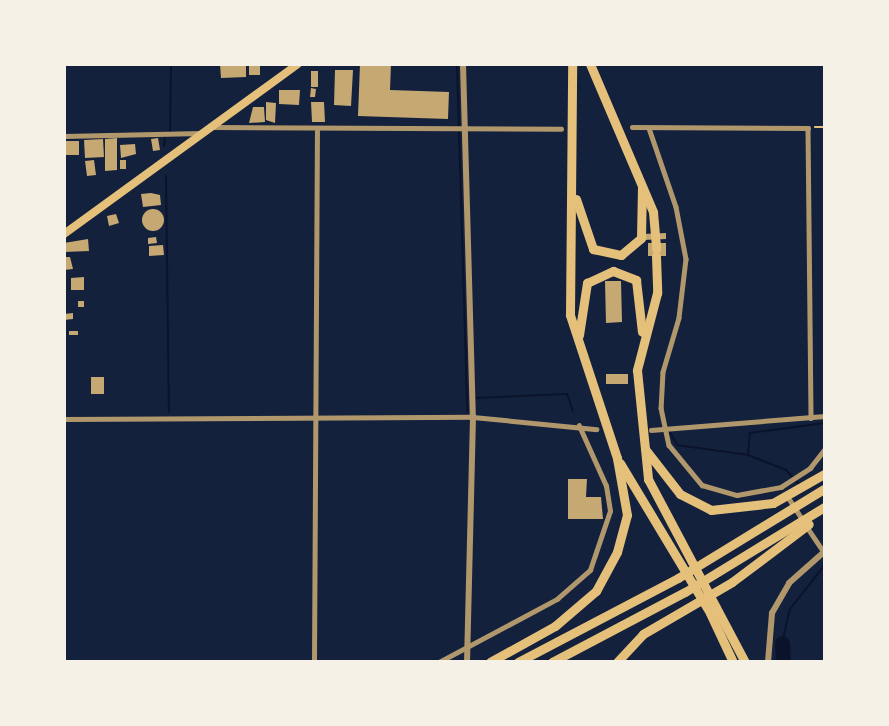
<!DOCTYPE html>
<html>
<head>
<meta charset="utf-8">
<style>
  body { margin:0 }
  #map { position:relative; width:889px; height:726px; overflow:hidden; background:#14213d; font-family:Commissioner,sans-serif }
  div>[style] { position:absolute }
  .stream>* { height:2px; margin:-1px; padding:0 1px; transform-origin:1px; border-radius:1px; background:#0b132b }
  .river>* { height:15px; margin:-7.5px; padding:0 7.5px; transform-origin:7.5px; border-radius:7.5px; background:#0b132b }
  .building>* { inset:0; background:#c6a872 }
  .round { border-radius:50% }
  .path>* { height:1.5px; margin:-0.75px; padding:0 0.75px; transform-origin:0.75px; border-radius:0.75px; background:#e5c07b }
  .minor>* { height:4.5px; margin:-2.25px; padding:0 2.25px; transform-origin:2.25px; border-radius:2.25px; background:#b1986c }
  .tertiary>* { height:6px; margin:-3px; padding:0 3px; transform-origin:3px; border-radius:3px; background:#b1986c }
  .primary>* { height:8px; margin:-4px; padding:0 4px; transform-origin:4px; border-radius:4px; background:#e5c07b }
  .motorway>* { height:9px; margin:-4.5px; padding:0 4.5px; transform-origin:4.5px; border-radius:4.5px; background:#e5c07b }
  span { translate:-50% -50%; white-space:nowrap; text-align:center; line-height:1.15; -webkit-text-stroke:4.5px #f6f1e7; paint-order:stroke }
  .frame { position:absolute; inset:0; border:66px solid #f6f1e7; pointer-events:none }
</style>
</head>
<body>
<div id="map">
  <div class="stream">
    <div style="left:457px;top:64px;width:347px;rotate:88.3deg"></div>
    <div style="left:170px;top:133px;width:69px;rotate:-89.2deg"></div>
    <div style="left:164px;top:146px;width:9px;rotate:-84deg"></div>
    <div style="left:166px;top:176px;width:236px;rotate:89.3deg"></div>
    <div style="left:473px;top:398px;width:94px;rotate:-2.4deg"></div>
    <div style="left:567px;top:394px;width:18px;rotate:71deg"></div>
    <div style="left:670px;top:432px;width:15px;rotate:62deg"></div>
    <div style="left:677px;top:445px;width:72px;rotate:8deg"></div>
    <div style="left:748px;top:455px;width:41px;rotate:21.5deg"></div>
    <div style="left:786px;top:470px;width:21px;rotate:47deg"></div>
    <div style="left:748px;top:454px;width:21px;rotate:-85deg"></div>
    <div style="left:750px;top:433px;width:75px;rotate:-7.7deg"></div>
    <div style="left:782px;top:643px;width:35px;rotate:-77deg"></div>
    <div style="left:790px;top:609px;width:55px;rotate:-51.7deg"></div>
  </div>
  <div class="river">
    <div style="left:782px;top:643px;width:19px;rotate:87deg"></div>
  </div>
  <div class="building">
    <div style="clip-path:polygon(220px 64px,246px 64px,246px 77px,221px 78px)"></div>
    <div style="clip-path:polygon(249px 64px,260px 64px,260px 75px,249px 75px)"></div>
    <div style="clip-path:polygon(360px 64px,391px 64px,390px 90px,449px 92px,448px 119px,358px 116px)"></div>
    <div style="clip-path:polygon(335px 70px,353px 70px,351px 106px,334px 105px)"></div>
    <div style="clip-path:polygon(311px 71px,318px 71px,318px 87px,311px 87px)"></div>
    <div style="clip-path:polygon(311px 88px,316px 89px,315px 97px,310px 97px)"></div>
    <div style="clip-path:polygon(279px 90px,300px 90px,299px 105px,279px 104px)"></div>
    <div style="clip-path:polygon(266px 102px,276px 103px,275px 123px,266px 120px)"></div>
    <div style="clip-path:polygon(311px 102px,324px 102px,325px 122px,312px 122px)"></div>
    <div style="clip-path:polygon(253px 107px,264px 107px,265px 122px,249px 123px)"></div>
    <div style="clip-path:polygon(117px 138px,117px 170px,105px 171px,105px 139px)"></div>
    <div style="clip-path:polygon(158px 138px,160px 150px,153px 151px,151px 139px)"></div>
    <div style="clip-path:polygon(103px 139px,104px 157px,85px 158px,84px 140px)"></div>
    <div style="clip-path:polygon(64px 141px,79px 141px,79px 155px,64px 155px)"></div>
    <div style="clip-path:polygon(135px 144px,136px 154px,121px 158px,120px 145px)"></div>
    <div style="clip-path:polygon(94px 160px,96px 175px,87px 176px,85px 161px)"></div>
    <div style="clip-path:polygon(120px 160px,126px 160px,126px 169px,120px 169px)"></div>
    <div style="clip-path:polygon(151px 193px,160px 195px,161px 205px,143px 207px,141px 194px)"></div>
    <div class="round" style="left:142px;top:209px;width:22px;height:22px"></div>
    <div style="clip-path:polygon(116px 214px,119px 223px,109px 226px,107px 216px)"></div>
    <div style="clip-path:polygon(666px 233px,666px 239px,643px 240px,643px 234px)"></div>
    <div style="clip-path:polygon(156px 237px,157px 243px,148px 244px,148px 238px)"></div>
    <div style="clip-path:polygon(88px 239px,89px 251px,64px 252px,64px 243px)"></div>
    <div style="clip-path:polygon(648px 243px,666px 243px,666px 256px,648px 256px)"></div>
    <div style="clip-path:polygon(163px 245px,164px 255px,149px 256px,149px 246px)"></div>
    <div style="clip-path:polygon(64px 257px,70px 257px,73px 269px,64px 270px)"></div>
    <div style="clip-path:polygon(84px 277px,84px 290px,71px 290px,71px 278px)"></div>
    <div style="clip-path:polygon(605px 281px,621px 281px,622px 322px,606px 323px)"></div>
    <div style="clip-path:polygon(78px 301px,84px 301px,84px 307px,78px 307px)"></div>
    <div style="clip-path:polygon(73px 313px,73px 319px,64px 320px,64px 314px)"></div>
    <div style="clip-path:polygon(69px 331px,78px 331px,78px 335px,69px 335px)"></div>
    <div style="clip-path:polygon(606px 374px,628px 374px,628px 384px,606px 384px)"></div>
    <div style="clip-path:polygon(91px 377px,104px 377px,104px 394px,91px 394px)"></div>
    <div style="clip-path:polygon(568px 479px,587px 479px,586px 497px,601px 497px,603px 519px,568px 519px)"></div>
  </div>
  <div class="path">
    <div style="left:815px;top:127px;width:9px"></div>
  </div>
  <div class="minor">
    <div style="left:213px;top:127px;width:348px;rotate:0.3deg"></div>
    <div style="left:632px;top:127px;width:176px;rotate:0.3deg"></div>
    <div style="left:808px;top:128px;width:290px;rotate:89.4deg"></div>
    <div style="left:649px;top:128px;width:83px;rotate:71.1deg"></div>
    <div style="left:676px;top:207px;width:53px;rotate:79.1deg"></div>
    <div style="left:686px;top:259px;width:59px;rotate:96.8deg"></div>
    <div style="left:679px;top:318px;width:56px;rotate:106.5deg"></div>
    <div style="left:663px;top:372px;width:36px;rotate:93deg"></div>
    <div style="left:661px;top:408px;width:38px;rotate:78deg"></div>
    <div style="left:669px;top:445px;width:52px;rotate:50.5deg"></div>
    <div style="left:702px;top:485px;width:36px;rotate:16deg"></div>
    <div style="left:737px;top:495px;width:45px;rotate:-10.3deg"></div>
    <div style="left:781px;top:487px;width:35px;rotate:-33deg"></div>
    <div style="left:810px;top:468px;width:23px;rotate:-52deg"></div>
    <div style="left:64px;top:136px;width:137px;rotate:-1.3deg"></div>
    <div style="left:64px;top:419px;width:409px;rotate:-0.3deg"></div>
    <div style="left:473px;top:417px;width:124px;rotate:5.6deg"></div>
    <div style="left:651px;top:430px;width:174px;rotate:-4.6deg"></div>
    <div style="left:786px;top:494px;width:31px;rotate:57deg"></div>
    <div style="left:807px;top:527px;width:30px;rotate:56deg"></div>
    <div style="left:314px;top:662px;width:531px;rotate:-89.68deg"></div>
    <div style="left:439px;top:662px;width:134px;rotate:-28.1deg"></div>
    <div style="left:557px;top:599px;width:44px;rotate:-41.3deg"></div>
    <div style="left:590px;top:570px;width:62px;rotate:-71.3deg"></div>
    <div style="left:610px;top:511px;width:25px;rotate:-99deg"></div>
    <div style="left:606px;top:486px;width:66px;rotate:-114.2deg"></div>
  </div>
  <div class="tertiary">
    <div style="left:463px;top:64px;width:353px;rotate:88.4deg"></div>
    <div style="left:473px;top:417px;width:245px;rotate:91.4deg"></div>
    <div style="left:768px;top:662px;width:49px;rotate:-85.3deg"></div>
    <div style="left:772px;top:613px;width:34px;rotate:-60deg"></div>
    <div style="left:789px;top:583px;width:47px;rotate:-41.5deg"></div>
  </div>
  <div class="primary">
    <div style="left:64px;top:234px;width:289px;rotate:-36deg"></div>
  </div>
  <div class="motorway">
    <div style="left:590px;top:64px;width:161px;rotate:66.9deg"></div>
    <div style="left:653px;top:212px;width:37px;rotate:85deg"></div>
    <div style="left:576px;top:199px;width:53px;rotate:71.2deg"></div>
    <div style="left:593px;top:249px;width:29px;rotate:12deg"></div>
    <div style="left:621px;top:255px;width:26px;rotate:-40deg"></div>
    <div style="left:641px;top:238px;width:51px;rotate:-88.9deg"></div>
    <div style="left:656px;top:256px;width:37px;rotate:88deg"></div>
    <div style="left:657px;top:293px;width:80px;rotate:104.6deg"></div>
    <div style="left:637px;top:370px;width:110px;rotate:84.2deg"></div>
    <div style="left:648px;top:479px;width:207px;rotate:62.1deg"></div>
    <div style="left:579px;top:335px;width:53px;rotate:-81.3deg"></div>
    <div style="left:587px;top:283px;width:29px;rotate:-25deg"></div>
    <div style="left:613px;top:271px;width:25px;rotate:21deg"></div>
    <div style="left:636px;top:280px;width:52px;rotate:83.4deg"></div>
    <div style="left:645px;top:449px;width:57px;rotate:52.1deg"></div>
    <div style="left:680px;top:494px;width:35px;rotate:27deg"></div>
    <div style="left:711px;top:510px;width:62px;rotate:-6.4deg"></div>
    <div style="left:773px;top:503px;width:59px;rotate:-29.6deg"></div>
    <div style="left:620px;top:463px;width:175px;rotate:59deg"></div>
    <div style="left:710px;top:613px;width:54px;rotate:64.9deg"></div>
    <div style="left:490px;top:662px;width:74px;rotate:-29deg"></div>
    <div style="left:555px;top:626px;width:54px;rotate:-40.5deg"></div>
    <div style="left:596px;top:591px;width:44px;rotate:-61.7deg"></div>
    <div style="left:617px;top:552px;width:38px;rotate:-75deg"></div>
    <div style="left:627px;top:515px;width:58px;rotate:-100deg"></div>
    <div style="left:617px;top:458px;width:151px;rotate:-108.2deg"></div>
    <div style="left:570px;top:315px;width:251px;rotate:-89.5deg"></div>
    <div style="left:518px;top:662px;width:181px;rotate:-27.7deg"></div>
    <div style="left:678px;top:578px;width:171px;rotate:-31.4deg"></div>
    <div style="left:552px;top:662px;width:150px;rotate:-27.8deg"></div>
    <div style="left:685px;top:592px;width:163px;rotate:-31.4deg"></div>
    <div style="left:617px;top:662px;width:38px;rotate:-47deg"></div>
    <div style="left:643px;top:634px;width:103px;rotate:-30.3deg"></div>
    <div style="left:732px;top:582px;width:96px;rotate:-37deg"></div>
  </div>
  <div class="frame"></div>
</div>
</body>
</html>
